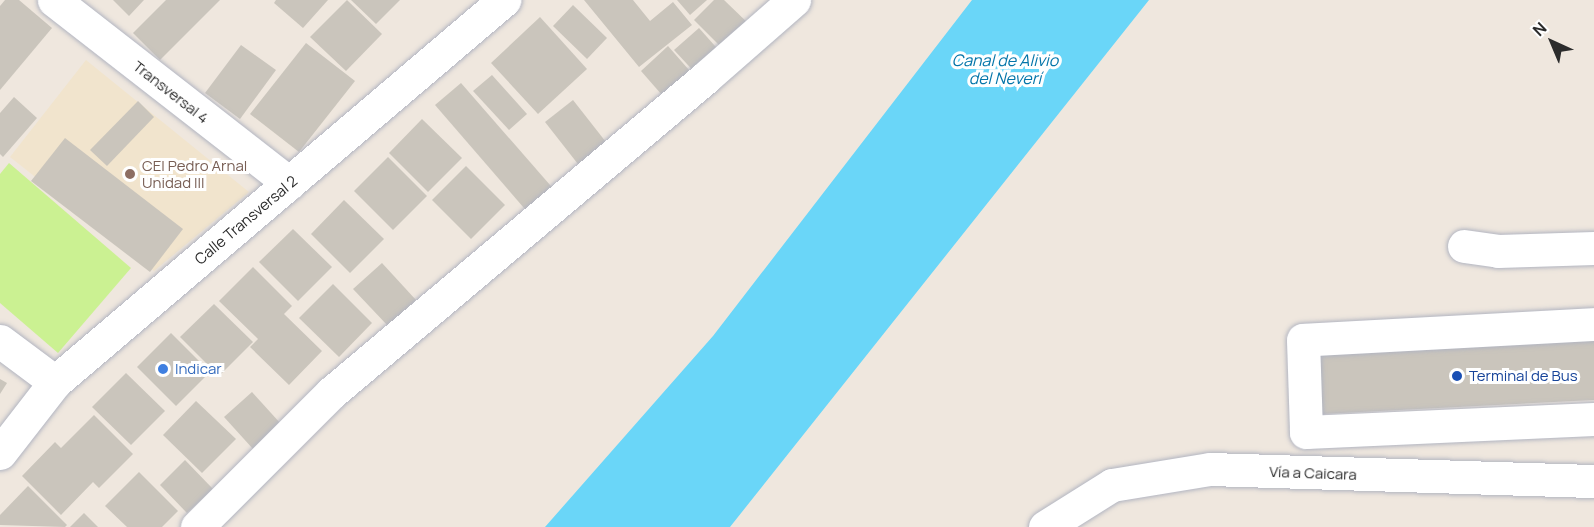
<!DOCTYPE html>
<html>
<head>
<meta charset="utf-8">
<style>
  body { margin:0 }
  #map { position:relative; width:1594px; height:527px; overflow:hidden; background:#efe7de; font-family:Manrope,sans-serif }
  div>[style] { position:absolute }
  .education>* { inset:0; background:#f1e4cd }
  .pitch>* { inset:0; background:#cbf192 }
  .water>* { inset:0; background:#6ad6f8 }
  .building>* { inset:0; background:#cac5bc }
  .roads { filter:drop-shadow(0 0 2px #b2b5c1) drop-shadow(0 0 2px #b2b5c1) }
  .minor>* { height:33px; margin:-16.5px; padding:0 16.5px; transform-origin:16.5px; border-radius:16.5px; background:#fff }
  .dots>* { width:16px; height:16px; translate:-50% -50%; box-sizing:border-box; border:3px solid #fff; border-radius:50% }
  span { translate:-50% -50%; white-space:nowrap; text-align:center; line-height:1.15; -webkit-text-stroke:6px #fff; paint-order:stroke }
  .street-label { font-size:15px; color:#2c2c2c }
  .education-label { font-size:15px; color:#785e54 }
  .left { translate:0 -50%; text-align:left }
  .shop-label { font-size:15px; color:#366cbe }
  .transit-label { font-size:15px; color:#164399 }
  .water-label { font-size:16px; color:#0475a9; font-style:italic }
  .north { position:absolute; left:1522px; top:12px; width:60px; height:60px; -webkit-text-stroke:4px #fff; paint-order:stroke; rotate:316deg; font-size:16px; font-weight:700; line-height:24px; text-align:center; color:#2c2c2c }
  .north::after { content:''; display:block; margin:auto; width:21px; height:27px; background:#2c2c2c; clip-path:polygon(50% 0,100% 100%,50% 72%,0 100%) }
</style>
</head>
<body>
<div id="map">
  <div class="education">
    <div style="clip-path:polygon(86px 60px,249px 192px,154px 271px,10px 157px)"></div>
  </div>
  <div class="pitch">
    <div style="clip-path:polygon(9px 163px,131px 268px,58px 353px,0 303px,0 174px)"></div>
  </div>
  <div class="water">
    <div style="clip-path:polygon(972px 0,1149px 0,730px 527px,545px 527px,713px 336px)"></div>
  </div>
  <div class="building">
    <div style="clip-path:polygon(5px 0,19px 0,52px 28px,0 90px,0 6px)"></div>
    <div style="clip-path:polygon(113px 0,144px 0,129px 16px)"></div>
    <div style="clip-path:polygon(166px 0,220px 0,160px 60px,133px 33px)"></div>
    <div style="clip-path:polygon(276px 0,328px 0,303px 28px,274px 3px)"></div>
    <div style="clip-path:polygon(347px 0,382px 34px,346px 71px,310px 37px)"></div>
    <div style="clip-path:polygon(351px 0,400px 0,376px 24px)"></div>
    <div style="clip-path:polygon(584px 0,633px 0,650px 21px,673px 2px,692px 25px,639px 67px)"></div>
    <div style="clip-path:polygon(677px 0,707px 0,690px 15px)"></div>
    <div style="clip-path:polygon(714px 0,724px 0,751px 26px,726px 52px,694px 20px)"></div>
    <div style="clip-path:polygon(573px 5px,607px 38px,587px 59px,553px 26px)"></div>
    <div style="clip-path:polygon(540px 17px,587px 69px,538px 114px,491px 63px)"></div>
    <div style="clip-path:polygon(699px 28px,723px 55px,699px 77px,674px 50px)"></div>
    <div style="clip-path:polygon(306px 43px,355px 81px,299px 152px,250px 114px)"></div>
    <div style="clip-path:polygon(241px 45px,276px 70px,240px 119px,205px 93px)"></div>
    <div style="clip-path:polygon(668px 46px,696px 78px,669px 103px,641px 71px)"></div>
    <div style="clip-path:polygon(492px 75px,527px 114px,509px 130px,473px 91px)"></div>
    <div style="clip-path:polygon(461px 83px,557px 193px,530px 215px,435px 105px)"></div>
    <div style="clip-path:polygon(14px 97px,37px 118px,3px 157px,0 154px,0 113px)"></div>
    <div style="clip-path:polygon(573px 100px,613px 151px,585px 173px,545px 122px)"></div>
    <div style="clip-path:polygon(138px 101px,154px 117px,107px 166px,90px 150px)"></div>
    <div style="clip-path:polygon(422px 119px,462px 158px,428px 192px,389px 153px)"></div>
    <div style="clip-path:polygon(65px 138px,183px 229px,150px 272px,31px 181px)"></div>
    <div style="clip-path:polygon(388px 157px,427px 196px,393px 230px,354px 191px)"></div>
    <div style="clip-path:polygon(466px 166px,505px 205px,471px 239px,432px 200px)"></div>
    <div style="clip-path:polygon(344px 200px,384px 239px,350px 273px,311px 234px)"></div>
    <div style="clip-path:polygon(293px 229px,332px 267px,298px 301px,259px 262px)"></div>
    <div style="clip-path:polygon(382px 263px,416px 300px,388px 326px,353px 289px)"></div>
    <div style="clip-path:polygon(253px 267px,292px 306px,284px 314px,322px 351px,289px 385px,250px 347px,258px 339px,219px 301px)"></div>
    <div style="clip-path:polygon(333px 284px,372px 323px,339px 357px,299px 318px)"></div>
    <div style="clip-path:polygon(214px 304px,253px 342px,219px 376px,180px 337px)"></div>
    <div style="clip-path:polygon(171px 333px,210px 372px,176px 406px,137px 367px)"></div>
    <div style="clip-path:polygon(1594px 337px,1594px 400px,1322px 414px,1319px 352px)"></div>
    <div style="clip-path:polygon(126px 373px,165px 411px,131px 445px,92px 407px)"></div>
    <div style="clip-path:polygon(0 379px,7px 383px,0 394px)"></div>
    <div style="clip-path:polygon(252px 392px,281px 424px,253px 449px,224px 417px)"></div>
    <div style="clip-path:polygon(196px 401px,236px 439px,202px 473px,163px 435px)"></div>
    <div style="clip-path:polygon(94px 415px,133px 454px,99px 488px,93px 482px,61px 515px,22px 476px,55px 442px,61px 448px)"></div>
    <div style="clip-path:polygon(185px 460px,213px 489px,187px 513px,160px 485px)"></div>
    <div style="clip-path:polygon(139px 472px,178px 511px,162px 527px,127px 527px,105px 506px)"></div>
    <div style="clip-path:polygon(28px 486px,67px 525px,65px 527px,0 525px,0 515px)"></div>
    <div style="clip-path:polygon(84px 513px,98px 527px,70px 527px)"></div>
  </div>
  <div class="roads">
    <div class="minor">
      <div style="left:54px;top:0;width:298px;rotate:37.9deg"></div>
      <div style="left:1464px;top:246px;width:34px;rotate:8deg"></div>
      <div style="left:1498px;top:251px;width:96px;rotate:-1.8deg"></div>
      <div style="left:1594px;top:324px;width:291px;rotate:176.9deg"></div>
      <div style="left:1303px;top:340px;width:92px;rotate:88.1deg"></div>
      <div style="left:1306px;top:432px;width:288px;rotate:-2.6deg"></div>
      <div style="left:0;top:341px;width:69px;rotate:36.7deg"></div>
      <div style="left:0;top:453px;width:90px;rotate:-52.2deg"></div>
      <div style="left:55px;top:382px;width:590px;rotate:-40.39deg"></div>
      <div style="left:197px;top:527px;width:190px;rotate:-45deg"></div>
      <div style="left:331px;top:393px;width:490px;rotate:-40.1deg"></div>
      <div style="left:706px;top:77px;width:117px;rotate:-41.2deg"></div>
      <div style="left:1045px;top:527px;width:79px;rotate:-32.1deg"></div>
      <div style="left:1112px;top:485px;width:99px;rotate:-9.3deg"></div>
      <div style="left:1210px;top:469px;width:384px;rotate:1.8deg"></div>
    </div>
  </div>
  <div class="dots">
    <div style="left:130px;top:174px;background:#8d6e63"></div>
    <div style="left:163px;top:369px;background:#3f7fe0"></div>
    <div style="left:1457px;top:376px;background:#1a4fb4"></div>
  </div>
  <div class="street-label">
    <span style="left:171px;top:92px;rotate:38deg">Transversal 4</span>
    <span style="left:246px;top:220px;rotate:-40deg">Calle Transversal 2</span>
    <span style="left:1313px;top:473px;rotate:2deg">Vía a Caicara</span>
  </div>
  <div class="education-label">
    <span class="left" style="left:142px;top:174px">CEI Pedro Arnal<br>Unidad III</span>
  </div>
  <div class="shop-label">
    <span class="left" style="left:175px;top:369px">Indicar</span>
  </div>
  <div class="transit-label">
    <span class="left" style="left:1469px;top:376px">Terminal de Bus</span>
  </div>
  <div class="water-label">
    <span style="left:1005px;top:69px">Canal de Alivio<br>del Neverí</span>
  </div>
  <div class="north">N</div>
</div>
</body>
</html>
